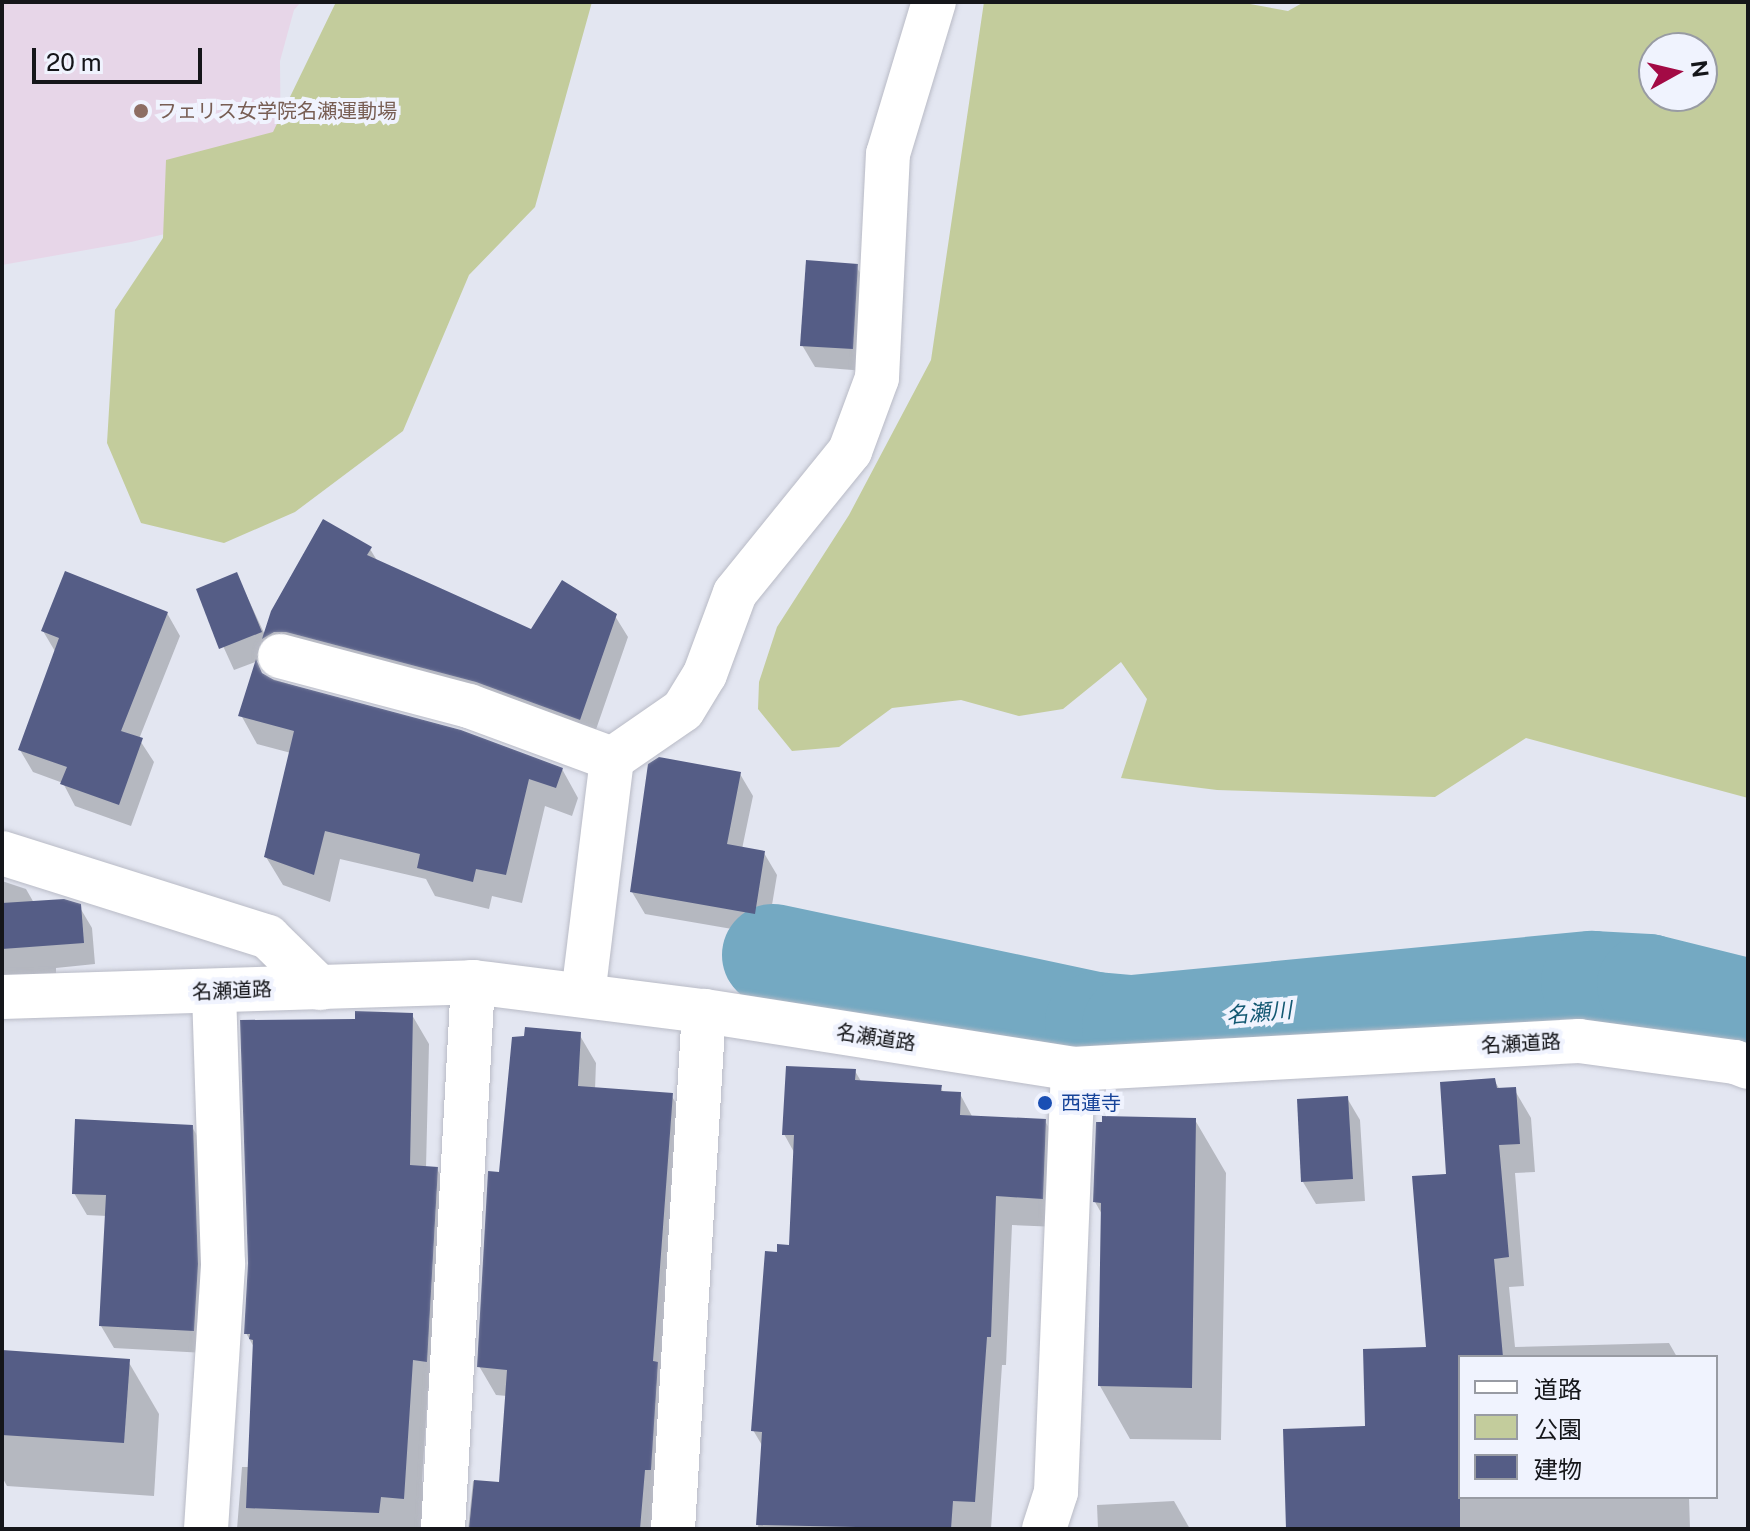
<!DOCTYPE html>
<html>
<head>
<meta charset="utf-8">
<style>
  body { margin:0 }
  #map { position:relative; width:1750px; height:1531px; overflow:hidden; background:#e3e6f1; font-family:"Public Sans","Noto Sans JP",sans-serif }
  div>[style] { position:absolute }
  .education>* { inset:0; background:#e7d6e8 }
  .green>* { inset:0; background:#c3cc9c }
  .shadow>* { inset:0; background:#0003 }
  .river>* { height:102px; margin:-51px; padding:0 51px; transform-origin:51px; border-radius:51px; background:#74a9c2 }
  .building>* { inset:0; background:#555d86 }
  .roads { filter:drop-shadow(0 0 2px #b9bbc6) drop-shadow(0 0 2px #b9bbc6) }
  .minor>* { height:44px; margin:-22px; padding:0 22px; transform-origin:22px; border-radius:22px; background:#fff }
  .dots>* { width:22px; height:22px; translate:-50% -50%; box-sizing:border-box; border:4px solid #f0f3fe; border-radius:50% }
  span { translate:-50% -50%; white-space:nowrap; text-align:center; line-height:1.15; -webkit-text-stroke:8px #f0f3fe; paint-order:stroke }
  .education-label { font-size:20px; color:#785e54 }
  .left { translate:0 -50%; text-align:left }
  .street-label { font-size:20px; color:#15161a }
  .transit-label { font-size:20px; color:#164399 }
  .water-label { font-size:22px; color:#145973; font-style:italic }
  .frame { position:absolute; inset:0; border:4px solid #15161a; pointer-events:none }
  .legend { position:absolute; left:1458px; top:1355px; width:260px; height:144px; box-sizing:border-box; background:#f0f3fe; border:2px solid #989ba3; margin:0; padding:10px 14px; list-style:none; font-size:24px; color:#15161a }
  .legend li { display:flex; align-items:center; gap:16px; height:40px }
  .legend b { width:40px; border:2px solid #989ba3 }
  .north { position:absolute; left:1638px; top:32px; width:80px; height:80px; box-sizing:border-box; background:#f0f3fe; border:2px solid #989ba3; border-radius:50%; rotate:82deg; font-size:22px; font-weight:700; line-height:32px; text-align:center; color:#15161a }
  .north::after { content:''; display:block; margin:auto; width:28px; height:36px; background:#a30a45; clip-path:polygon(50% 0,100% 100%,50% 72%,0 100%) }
  .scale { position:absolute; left:32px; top:48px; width:170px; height:36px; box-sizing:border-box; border:4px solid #15161a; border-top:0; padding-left:10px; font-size:24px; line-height:28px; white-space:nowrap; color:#15161a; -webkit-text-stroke:6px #f0f3fe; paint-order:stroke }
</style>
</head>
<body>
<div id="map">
  <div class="education">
    <div style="clip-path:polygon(2px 2px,301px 2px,294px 10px,280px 61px,281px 162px,228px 219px,131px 242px,2px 265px)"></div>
  </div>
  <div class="green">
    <div style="clip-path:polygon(336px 2px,592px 2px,535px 207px,469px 275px,403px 431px,295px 512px,224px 543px,141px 523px,107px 443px,115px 310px,163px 238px,166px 160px,273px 132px)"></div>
    <div style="clip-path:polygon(evenodd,984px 2px,1239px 2px,1288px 11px,1304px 2px,1748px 2px,1748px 798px,1526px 738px,1435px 797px,1217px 790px,1121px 778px,1147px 699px,1121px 662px,1063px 709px,1019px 716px,961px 700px,892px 708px,839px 747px,792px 751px,758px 709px,759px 682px,777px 627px,849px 515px,931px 360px,984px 2px,1654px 48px,1702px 48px,1702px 96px,1654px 96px,1654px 48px)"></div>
  </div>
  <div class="shadow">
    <div style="clip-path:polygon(856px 266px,869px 288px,865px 371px,815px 367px,802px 345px)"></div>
    <div style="clip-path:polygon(370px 549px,378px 562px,532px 632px,615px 616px,628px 637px,592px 741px,274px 655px,234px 670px,198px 591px,237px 575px,265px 635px)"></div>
    <div style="clip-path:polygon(167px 613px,180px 636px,139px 739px,154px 762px,131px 826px,75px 806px,63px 783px,33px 772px,20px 750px,56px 653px,43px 631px)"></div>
    <div style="clip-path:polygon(263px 676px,562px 769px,578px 798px,572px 816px,545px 806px,522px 903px,492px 896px,489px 909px,435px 896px,426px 879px,340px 859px,330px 902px,283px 885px,266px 857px,291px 753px,257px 744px,241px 715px)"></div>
    <div style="clip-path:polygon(740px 774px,753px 796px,742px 849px,764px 853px,777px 875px,767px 935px,645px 914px,632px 892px)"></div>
    <div style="clip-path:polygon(2px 881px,26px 889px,34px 903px,79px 906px,92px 928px,95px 964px,56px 968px,56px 975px,2px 978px)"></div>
    <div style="clip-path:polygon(412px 1015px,429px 1044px,426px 1168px,437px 1169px,453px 1198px,443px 1390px,428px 1388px,422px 1481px,436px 1505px,436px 1529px,237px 1529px,242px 1467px,250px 1467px,255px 1349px,246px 1333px,357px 1021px)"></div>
    <div style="clip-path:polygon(579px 1034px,596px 1063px,595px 1090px,671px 1095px,688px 1123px,658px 1529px,468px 1529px,473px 1481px,501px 1484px,507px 1396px,496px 1395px,479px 1366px,501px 1174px)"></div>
    <div style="clip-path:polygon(855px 1071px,862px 1083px,940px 1087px,944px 1093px,960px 1094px,973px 1118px,1045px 1121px,1061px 1150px,1058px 1227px,1012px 1225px,1006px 1365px,1002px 1365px,991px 1529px,758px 1529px,763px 1447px,753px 1430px,779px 1254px,791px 1247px,795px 1154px,784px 1134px)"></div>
    <div style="clip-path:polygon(1494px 1080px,1500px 1090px,1514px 1089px,1531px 1118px,1535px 1172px,1515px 1173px,1524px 1286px,1509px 1287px,1515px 1347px,1669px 1343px,1677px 1357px,1460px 1357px,1460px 1497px,1689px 1497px,1690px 1529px,1288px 1529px,1428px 1349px,1449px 1175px)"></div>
    <div style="clip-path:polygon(1347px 1098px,1360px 1120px,1365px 1201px,1316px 1204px,1303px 1182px)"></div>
    <div style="clip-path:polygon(1195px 1120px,1226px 1173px,1221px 1440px,1130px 1439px,1100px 1386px,1103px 1216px,1095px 1202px)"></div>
    <div style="clip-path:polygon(192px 1127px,205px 1149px,205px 1353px,114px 1348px,101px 1326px,107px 1216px,87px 1215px,74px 1193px)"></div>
    <div style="clip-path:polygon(2px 1352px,128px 1361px,159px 1414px,154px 1496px,7px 1486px,2px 1477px)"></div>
    <div style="clip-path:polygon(1174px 1501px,1190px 1529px,1098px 1529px,1097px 1505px)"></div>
  </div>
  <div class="river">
    <div style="left:773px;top:955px;width:330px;rotate:11.9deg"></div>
    <div style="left:1096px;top:1023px;width:37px;rotate:5deg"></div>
    <div style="left:1133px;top:1026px;width:461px;rotate:-5.5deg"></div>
    <div style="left:1592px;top:982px;width:56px;rotate:3.1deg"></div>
    <div style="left:1648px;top:985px;width:103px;rotate:14deg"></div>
  </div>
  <div class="building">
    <div style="clip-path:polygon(806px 260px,858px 264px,853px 349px,800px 346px)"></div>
    <div style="clip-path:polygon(323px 519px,372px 547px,367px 555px,531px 629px,562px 580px,617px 614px,580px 720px,476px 682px,286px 632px,274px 632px,262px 639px,271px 611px)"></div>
    <div style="clip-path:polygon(65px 571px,168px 612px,121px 731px,143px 738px,119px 805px,60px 784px,67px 767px,18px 750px,59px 638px,41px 631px)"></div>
    <div style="clip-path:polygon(237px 572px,262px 632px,219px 649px,196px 589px)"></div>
    <div style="clip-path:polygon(256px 659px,262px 673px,274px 680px,461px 730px,563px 768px,556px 788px,529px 779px,506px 875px,476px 869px,473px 882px,417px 868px,420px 854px,325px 831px,314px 875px,264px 857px,294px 731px,238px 716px)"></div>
    <div style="clip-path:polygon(659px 757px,741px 772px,727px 844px,765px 851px,755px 914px,630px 892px,648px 764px)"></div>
    <div style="clip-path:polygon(64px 899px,81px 904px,84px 943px,2px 949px,2px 903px)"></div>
    <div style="clip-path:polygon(355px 1011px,413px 1013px,410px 1165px,438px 1167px,427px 1362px,413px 1360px,404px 1499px,381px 1497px,379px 1513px,246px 1508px,253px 1340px,249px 1339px,250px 1334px,244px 1334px,248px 1263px,240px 1020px,355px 1019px)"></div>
    <div style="clip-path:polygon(525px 1027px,581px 1032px,578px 1086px,673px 1093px,653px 1361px,658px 1362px,651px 1470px,645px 1470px,640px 1529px,469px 1529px,474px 1480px,499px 1482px,507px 1370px,477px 1367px,488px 1171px,499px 1172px,512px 1037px,524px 1036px)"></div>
    <div style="clip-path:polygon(786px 1066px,856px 1069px,855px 1080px,942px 1085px,941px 1091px,961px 1092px,960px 1115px,1046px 1119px,1043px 1199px,996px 1196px,991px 1337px,987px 1337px,975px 1502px,953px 1501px,951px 1529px,756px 1525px,762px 1432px,751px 1431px,765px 1251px,777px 1252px,777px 1244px,789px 1245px,794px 1135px,782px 1135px)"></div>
    <div style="clip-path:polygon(1495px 1078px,1497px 1088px,1516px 1087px,1520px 1144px,1499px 1145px,1509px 1257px,1494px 1259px,1503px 1357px,1460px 1357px,1460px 1529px,1286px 1529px,1283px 1429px,1365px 1426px,1363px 1349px,1426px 1347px,1412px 1176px,1446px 1174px,1440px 1082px)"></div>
    <div style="clip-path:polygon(1348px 1096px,1353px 1179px,1301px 1182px,1297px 1099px)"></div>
    <div style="clip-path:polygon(1102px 1116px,1196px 1118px,1192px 1388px,1098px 1386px,1101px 1203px,1093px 1202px,1096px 1122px,1102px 1122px)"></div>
    <div style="clip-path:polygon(75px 1119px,193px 1125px,198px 1264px,194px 1331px,99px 1326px,106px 1195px,72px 1194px)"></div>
    <div style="clip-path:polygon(2px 1350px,130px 1359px,124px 1443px,2px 1435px)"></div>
  </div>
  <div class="roads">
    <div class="minor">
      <div style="left:280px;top:656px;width:196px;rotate:14.8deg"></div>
      <div style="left:469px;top:706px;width:153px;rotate:20.3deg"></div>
      <div style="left:2px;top:853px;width:279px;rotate:17.5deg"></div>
      <div style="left:268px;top:937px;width:73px;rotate:44.4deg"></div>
      <div style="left:583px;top:995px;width:238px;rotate:-83deg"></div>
      <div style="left:612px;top:759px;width:86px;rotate:-34.6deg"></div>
      <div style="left:683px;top:710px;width:42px;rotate:-58.6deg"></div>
      <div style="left:705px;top:674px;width:86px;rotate:-69.7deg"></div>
      <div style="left:735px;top:593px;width:183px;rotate:-51deg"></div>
      <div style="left:850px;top:451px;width:78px;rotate:-69.7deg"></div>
      <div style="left:877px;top:378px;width:224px;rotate:-87.2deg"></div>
      <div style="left:888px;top:154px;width:159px;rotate:-73.2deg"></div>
      <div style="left:2px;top:997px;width:471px;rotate:-1.8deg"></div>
      <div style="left:473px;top:982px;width:233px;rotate:7.2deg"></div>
      <div style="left:704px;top:1011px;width:374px;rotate:8.9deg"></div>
      <div style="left:1073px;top:1069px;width:507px;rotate:-3.17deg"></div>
      <div style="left:1579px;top:1041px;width:157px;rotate:7.7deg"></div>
      <div style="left:1735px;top:1062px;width:14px;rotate:21deg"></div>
      <div style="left:206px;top:1529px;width:266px;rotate:-86.3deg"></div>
      <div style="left:223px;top:1264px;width:272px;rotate:-91.9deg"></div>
      <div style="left:443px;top:1529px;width:548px;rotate:-86.86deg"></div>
      <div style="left:673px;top:1529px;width:519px;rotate:-86.58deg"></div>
      <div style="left:1044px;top:1529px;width:39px;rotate:-72deg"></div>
      <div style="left:1056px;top:1492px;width:423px;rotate:-87.7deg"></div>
    </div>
  </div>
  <div class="dots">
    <div style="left:141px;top:111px;background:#8d6e63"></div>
    <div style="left:1045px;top:1103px;background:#1a4fb4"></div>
  </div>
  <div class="education-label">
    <span class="left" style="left:157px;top:111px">フェリス女学院名瀬運動場</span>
  </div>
  <div class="street-label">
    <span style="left:232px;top:991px;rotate:-2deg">名瀬道路</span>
    <span style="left:876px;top:1038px;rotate:9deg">名瀬道路</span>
    <span style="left:1521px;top:1044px;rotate:-3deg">名瀬道路</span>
  </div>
  <div class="transit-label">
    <span class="left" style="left:1061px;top:1103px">西蓮寺</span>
  </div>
  <div class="water-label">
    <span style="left:1259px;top:1013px;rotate:-5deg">名瀬川</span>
  </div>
  <div class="frame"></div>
  <ul class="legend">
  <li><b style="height:10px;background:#fff"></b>道路</li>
  <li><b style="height:22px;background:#c3cc9c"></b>公園</li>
  <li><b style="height:22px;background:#555d86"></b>建物</li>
  </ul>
  <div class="north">N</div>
  <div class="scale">20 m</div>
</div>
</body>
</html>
